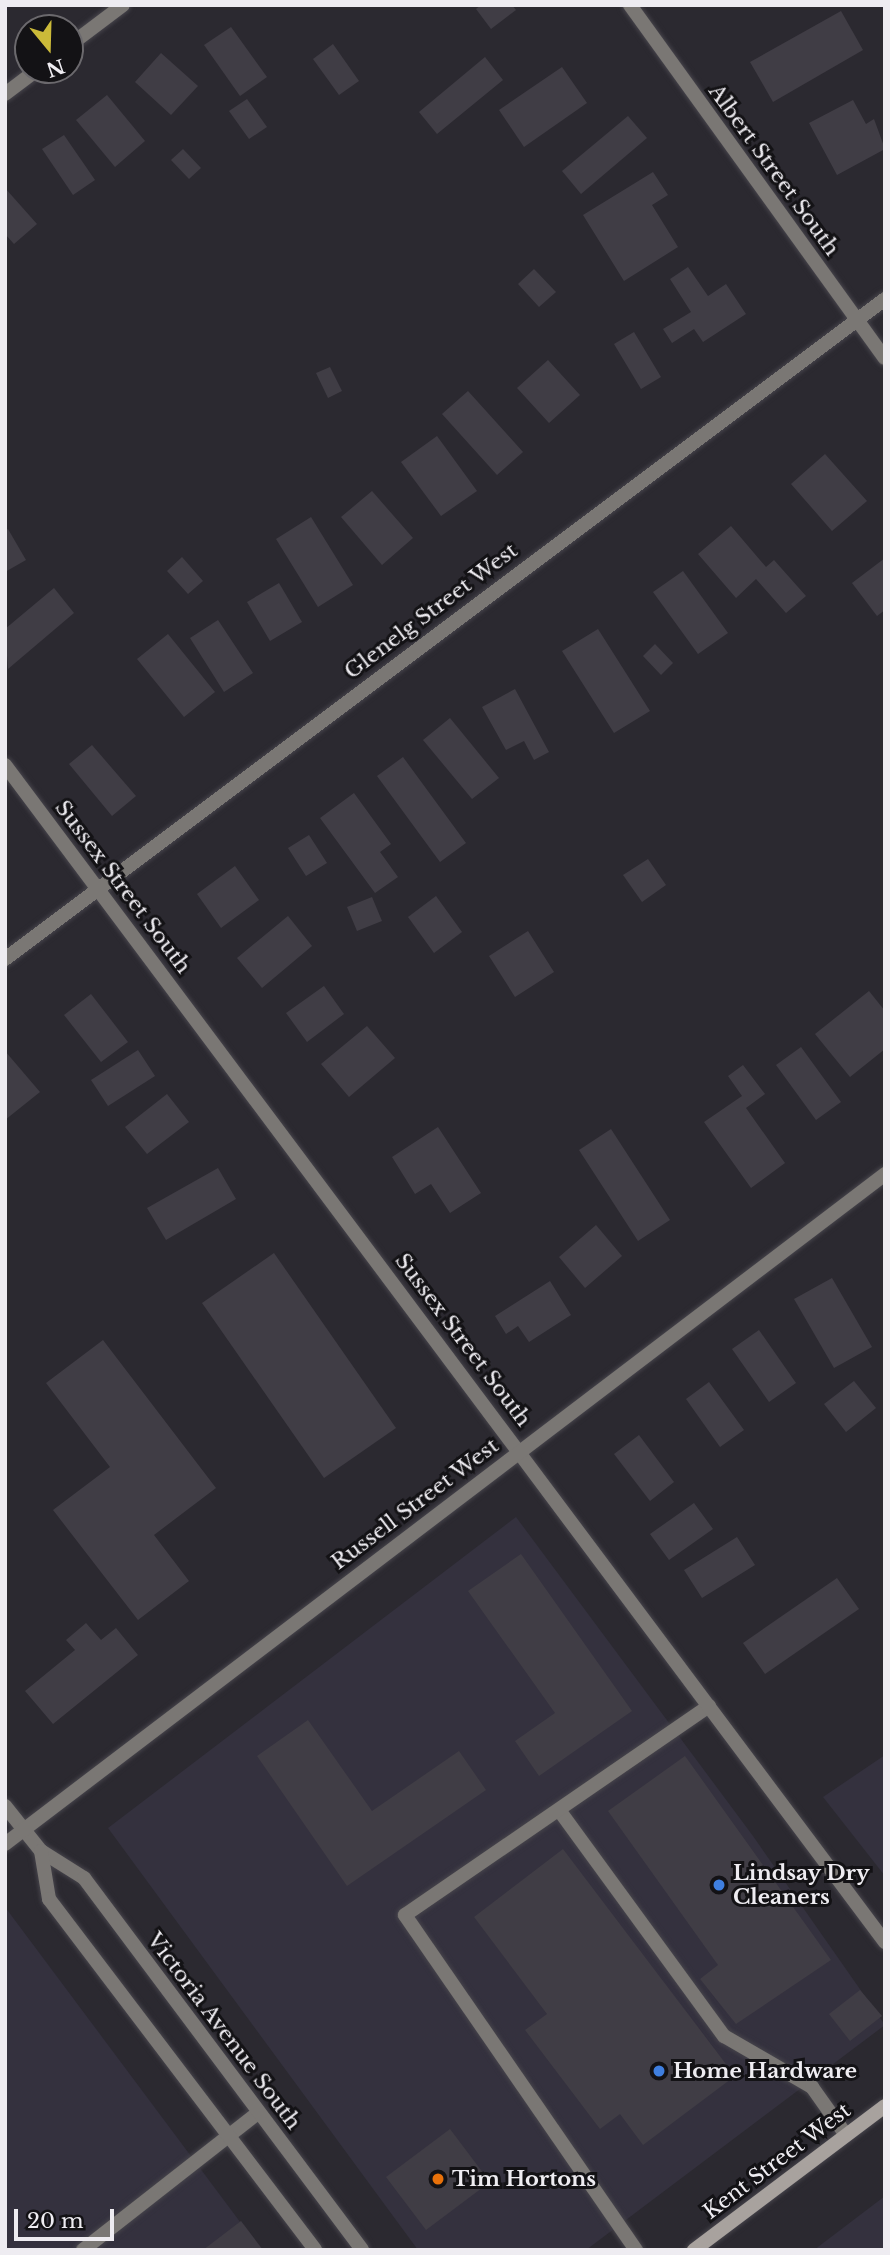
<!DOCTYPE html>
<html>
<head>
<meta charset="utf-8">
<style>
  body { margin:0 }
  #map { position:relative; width:890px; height:2255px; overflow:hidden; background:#2b2930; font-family:"Libre Baskerville",serif }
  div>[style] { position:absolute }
  .built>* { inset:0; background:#34313e }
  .building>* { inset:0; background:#403d45 }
  .roads { filter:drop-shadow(0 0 2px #46444b) drop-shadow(0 0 2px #46444b) }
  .service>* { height:14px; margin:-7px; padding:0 7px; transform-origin:7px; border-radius:7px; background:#7a7774 }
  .minor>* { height:14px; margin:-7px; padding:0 7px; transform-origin:7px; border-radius:7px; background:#7a7774 }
  .secondary>* { height:14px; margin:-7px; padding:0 7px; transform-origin:7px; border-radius:7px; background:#a8a29e }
  .dots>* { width:19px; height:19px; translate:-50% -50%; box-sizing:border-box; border:4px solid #131215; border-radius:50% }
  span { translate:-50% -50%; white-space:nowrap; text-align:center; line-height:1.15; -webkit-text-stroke:6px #131215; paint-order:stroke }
  .street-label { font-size:21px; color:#eeecf1 }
  .poi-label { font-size:21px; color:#eeecf1; font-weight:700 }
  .left { translate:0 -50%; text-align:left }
  .frame { position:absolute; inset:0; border:7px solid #eeecf1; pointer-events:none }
  .north { position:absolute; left:14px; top:14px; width:70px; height:70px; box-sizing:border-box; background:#131215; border:2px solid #6b696d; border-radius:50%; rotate:161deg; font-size:19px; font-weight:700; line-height:28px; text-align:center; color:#eeecf1 }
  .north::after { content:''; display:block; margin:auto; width:24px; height:32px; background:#cbba39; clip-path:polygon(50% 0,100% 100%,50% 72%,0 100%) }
  .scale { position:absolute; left:14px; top:2209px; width:100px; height:32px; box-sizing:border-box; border:4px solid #eeecf1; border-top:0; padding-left:9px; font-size:21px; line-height:24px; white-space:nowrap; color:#eeecf1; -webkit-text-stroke:5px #131215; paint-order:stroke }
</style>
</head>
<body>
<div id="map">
  <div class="built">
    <div style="clip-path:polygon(516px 1517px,753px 1836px,885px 2025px,586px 2250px,418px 2250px,108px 1828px)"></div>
    <div style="clip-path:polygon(885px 1755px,885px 1876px,823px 1797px)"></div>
    <div style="clip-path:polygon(5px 1907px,261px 2250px,5px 2250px)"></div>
    <div style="clip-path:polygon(885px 2196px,885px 2250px,814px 2250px)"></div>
  </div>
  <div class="building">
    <div style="clip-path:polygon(481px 5px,512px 5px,516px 10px,491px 29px,476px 9px)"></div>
    <div style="clip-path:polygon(841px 11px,863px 50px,773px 102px,750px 62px)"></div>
    <div style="clip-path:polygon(231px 27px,267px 77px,240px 96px,204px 45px)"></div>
    <div style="clip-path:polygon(333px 44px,359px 81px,339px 95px,313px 59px)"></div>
    <div style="clip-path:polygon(161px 53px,198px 86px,171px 115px,135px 82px)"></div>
    <div style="clip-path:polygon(485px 57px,503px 80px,437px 134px,419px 112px)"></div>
    <div style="clip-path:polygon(562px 67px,587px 103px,524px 147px,499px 110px)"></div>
    <div style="clip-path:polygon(107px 95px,145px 141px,115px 167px,76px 120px)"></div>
    <div style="clip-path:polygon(247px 99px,267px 127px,249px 139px,229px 111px)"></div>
    <div style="clip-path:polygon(853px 100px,866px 124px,874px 119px,885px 149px,837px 175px,809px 123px)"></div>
    <div style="clip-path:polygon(628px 116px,647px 138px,581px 194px,562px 171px)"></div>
    <div style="clip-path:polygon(64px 135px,95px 180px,73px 195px,42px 149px)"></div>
    <div style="clip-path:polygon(183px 149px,201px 168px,189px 179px,171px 160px)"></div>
    <div style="clip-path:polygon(653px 172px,668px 195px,652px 205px,678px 247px,624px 281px,583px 215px)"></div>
    <div style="clip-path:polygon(5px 188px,37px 224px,14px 244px,5px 234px)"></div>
    <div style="clip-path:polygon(688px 267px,708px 296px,726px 284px,746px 314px,703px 342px,694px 329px,672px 343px,663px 329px,691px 312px,670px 279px)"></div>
    <div style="clip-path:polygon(534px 269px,556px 292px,539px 307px,518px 284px)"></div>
    <div style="clip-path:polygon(634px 332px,661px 377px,641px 389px,614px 344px)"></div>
    <div style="clip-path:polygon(548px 360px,580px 395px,549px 423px,517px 388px)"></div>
    <div style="clip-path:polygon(330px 367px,342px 391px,328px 398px,316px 373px)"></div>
    <div style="clip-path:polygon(468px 391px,523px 452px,497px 475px,442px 414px)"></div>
    <div style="clip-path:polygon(437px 436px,477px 491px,441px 516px,401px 462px)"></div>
    <div style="clip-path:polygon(825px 454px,867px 501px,832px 531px,791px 484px)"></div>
    <div style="clip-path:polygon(372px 491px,413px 538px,382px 565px,341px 517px)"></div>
    <div style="clip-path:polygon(311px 517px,353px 585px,318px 607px,276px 539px)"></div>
    <div style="clip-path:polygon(731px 526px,766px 567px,774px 560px,806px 596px,786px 613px,756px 579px,736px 598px,698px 554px)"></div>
    <div style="clip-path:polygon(8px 529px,26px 560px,5px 572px,5px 531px)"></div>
    <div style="clip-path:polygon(182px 557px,203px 581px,188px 594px,167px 571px)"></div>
    <div style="clip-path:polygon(885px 558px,885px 610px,877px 616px,852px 583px)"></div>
    <div style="clip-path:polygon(683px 571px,728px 633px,698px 654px,653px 592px)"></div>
    <div style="clip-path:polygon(279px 583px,302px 622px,270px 641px,247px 602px)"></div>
    <div style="clip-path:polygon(54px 588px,74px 613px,8px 669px,5px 629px)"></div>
    <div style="clip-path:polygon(218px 620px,253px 673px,224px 692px,190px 638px)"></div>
    <div style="clip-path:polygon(598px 629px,650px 711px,614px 733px,562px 651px)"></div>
    <div style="clip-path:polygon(168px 634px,215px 692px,184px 717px,137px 659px)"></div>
    <div style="clip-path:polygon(655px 644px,673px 663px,661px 675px,643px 656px)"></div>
    <div style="clip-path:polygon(515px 689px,549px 752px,534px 760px,524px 741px,506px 750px,482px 707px)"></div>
    <div style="clip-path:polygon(450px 718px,499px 778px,472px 799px,423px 740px)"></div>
    <div style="clip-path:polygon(92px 745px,136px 796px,112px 816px,69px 764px)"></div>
    <div style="clip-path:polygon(403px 757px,466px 843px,440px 862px,377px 776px)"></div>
    <div style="clip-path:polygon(354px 793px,391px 844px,380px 852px,398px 877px,375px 893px,320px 818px)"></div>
    <div style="clip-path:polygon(309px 835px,327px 863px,306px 876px,288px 848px)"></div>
    <div style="clip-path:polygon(648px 859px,666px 885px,642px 902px,623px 875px)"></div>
    <div style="clip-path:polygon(235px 866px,259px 900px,221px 928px,197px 894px)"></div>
    <div style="clip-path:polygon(436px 896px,462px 932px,434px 953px,408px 917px)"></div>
    <div style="clip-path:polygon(372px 897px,382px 921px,357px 931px,347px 907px)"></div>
    <div style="clip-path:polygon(288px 916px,312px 946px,262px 988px,237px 958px)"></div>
    <div style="clip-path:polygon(528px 931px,554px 972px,515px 997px,489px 956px)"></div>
    <div style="clip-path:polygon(324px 986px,344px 1014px,307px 1042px,286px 1013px)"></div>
    <div style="clip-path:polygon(869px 991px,885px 1011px,885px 1049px,850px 1077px,815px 1034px)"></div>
    <div style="clip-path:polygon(91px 994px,128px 1042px,101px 1062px,64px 1015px)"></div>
    <div style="clip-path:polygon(367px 1026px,395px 1058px,349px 1097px,321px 1064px)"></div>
    <div style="clip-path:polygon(801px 1047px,841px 1102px,816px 1120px,776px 1065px)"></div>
    <div style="clip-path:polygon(138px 1050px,155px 1076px,108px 1106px,91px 1080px)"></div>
    <div style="clip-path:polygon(5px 1051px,40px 1092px,5px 1120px)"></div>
    <div style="clip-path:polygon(743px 1065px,765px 1094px,746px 1108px,785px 1163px,751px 1188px,704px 1122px,742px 1096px,728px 1076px)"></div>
    <div style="clip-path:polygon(167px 1094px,189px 1122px,147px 1154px,125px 1127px)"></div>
    <div style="clip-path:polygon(438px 1127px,481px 1193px,450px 1213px,431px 1184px,415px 1194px,392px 1157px)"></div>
    <div style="clip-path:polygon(611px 1129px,670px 1220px,638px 1241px,579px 1150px)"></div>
    <div style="clip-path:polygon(218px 1168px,236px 1199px,166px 1240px,147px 1208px)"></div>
    <div style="clip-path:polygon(596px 1225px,622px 1256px,585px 1288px,559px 1257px)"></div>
    <div style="clip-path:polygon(274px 1253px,396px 1428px,324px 1478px,202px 1303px)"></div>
    <div style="clip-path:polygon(832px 1278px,872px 1347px,834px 1368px,794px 1299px)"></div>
    <div style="clip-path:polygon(550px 1281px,571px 1315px,529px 1342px,518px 1326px,506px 1334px,495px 1316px)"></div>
    <div style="clip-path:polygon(759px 1330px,796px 1383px,769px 1402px,732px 1349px)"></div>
    <div style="clip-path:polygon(103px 1340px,216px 1488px,154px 1535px,189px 1581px,138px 1620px,53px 1510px,110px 1467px,46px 1383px)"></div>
    <div style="clip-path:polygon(854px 1381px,876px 1408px,846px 1432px,824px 1404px)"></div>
    <div style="clip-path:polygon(709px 1382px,744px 1430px,720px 1447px,686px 1399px)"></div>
    <div style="clip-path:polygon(639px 1435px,674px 1482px,650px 1501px,614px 1454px)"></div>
    <div style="clip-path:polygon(694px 1503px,713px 1529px,669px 1560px,650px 1534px)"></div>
    <div style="clip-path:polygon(737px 1537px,755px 1565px,702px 1598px,684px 1570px)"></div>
    <div style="clip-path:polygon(521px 1554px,632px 1711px,539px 1776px,515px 1741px,555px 1713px,468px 1591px)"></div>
    <div style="clip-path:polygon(837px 1578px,859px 1609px,765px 1674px,743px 1643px)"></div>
    <div style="clip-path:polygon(86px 1623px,101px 1640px,116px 1628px,138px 1655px,53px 1724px,25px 1691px,75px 1650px,66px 1640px)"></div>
    <div style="clip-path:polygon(308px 1720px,372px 1811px,459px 1751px,486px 1790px,347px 1886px,257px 1756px)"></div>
    <div style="clip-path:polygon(685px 1756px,831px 1960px,736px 2024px,700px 1979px,718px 1965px,608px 1811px)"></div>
    <div style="clip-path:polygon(563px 1849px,735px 2076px,643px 2145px,620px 2114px,600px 2129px,525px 2030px,547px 2014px,474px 1917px)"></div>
    <div style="clip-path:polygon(860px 1990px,882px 2016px,850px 2041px,829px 2014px)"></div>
    <div style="clip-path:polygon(450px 2129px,490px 2182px,426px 2230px,386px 2177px)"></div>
    <div style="clip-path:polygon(241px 2221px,263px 2250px,203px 2250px)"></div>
  </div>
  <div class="roads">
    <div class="service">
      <div style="left:559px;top:1810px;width:280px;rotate:53.9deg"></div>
      <div style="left:724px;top:2036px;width:102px;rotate:30.1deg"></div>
      <div style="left:812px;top:2087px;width:59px;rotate:54.7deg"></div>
      <div style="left:83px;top:2250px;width:222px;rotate:-38.1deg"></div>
      <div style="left:636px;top:2250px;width:407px;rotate:-124.6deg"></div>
      <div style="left:405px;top:1915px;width:369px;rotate:-34.5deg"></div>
    </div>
    <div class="minor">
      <div style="left:630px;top:5px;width:435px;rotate:54.2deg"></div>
      <div style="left:70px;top:45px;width:66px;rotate:-37deg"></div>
      <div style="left:5px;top:94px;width:40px;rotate:-37deg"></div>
      <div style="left:5px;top:765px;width:1470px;rotate:53.22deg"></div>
      <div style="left:5px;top:959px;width:1100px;rotate:-36.87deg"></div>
      <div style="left:5px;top:1806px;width:58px;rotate:51.3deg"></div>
      <div style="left:41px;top:1851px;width:51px;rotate:32.1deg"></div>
      <div style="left:84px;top:1878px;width:464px;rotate:53.2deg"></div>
      <div style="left:5px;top:1844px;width:1106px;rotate:-37.28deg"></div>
      <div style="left:41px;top:1851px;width:49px;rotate:80.5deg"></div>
      <div style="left:49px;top:1899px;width:440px;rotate:52.8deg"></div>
    </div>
    <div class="secondary">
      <div style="left:694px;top:2250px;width:239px;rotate:-37deg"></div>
    </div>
  </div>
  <div class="dots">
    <div style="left:719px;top:1885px;background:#3f7fe0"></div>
    <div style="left:659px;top:2071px;background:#3f7fe0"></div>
    <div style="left:438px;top:2179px;background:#e8710a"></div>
  </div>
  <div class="street-label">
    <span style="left:774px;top:170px;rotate:54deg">Albert Street South</span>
    <span style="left:431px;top:611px;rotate:-37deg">Glenelg Street West</span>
    <span style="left:123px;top:887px;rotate:53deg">Sussex Street South</span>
    <span style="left:463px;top:1340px;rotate:53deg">Sussex Street South</span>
    <span style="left:415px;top:1504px;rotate:-37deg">Russell Street West</span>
    <span style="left:224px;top:2031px;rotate:53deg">Victoria Avenue South</span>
    <span style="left:777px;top:2161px;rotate:-37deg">Kent Street West</span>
  </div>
  <div class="poi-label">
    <span class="left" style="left:733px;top:1885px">Lindsay Dry<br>Cleaners</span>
    <span class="left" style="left:673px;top:2071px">Home Hardware</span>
    <span class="left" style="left:452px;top:2179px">Tim Hortons</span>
  </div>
  <div class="frame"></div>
  <div class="north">N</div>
  <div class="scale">20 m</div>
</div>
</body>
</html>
